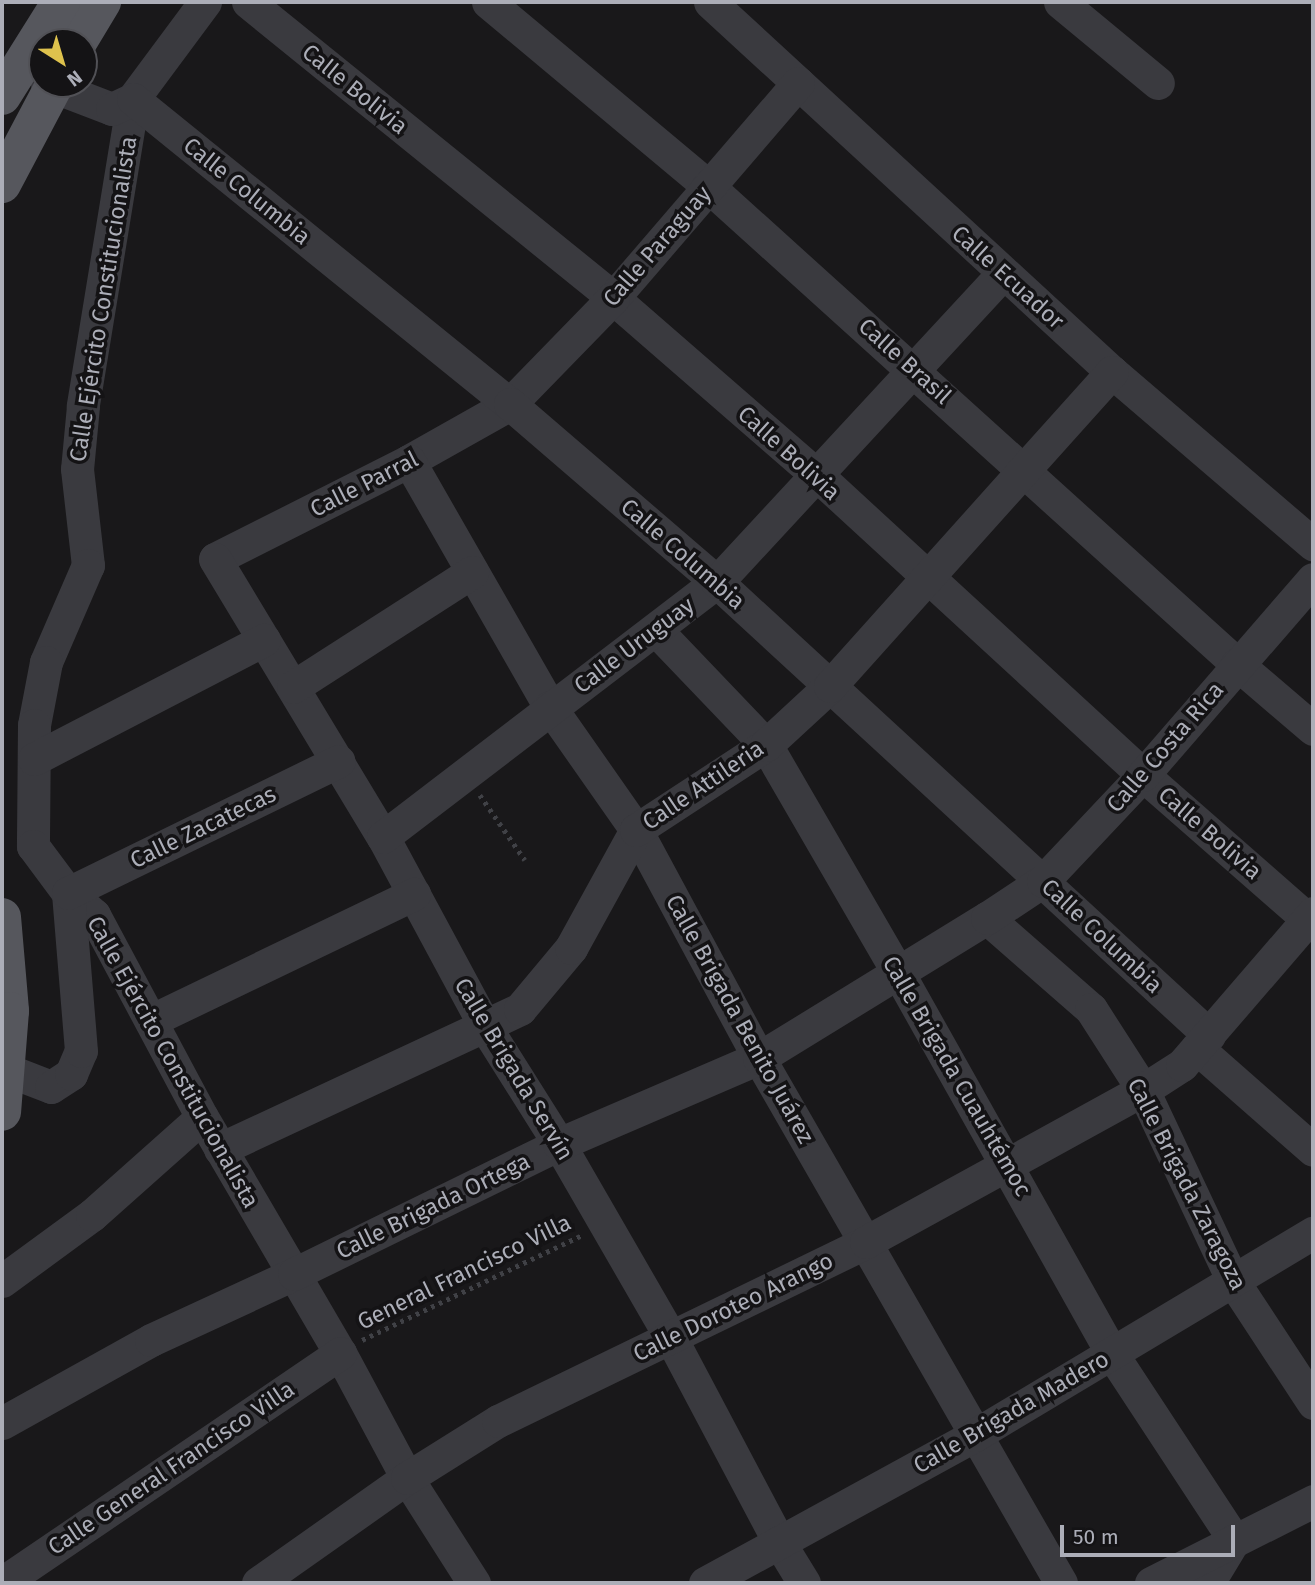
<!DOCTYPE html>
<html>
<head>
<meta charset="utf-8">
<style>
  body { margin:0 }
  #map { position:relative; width:1315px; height:1585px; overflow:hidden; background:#19181a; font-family:"Fira Sans",sans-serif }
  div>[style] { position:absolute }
  .path>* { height:4.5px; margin-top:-2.25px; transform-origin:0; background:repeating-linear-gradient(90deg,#404146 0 3.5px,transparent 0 8.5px) }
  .minor>* { height:33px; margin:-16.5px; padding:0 16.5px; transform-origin:16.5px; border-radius:16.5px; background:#3a3a3f }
  .major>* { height:38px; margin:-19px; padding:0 19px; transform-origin:19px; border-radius:19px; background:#56575d }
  span { translate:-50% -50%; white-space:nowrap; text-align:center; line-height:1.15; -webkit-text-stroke:7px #141315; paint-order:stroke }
  .street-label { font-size:23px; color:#acaeb8 }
  .frame { position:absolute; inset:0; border:4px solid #acaeb8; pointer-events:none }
  .north { position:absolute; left:28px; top:28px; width:70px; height:70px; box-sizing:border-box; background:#141315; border:2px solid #515156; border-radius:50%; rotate:143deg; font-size:19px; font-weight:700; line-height:28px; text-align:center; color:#acaeb8 }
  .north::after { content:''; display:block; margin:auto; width:24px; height:32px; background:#dec24d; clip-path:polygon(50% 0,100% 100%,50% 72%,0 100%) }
  .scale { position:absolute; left:1060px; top:1525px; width:175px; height:32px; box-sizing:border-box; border:4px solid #acaeb8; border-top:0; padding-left:9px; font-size:21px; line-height:24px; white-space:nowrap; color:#acaeb8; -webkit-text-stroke:5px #141315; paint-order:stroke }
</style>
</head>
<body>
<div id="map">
  <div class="path">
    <div style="left:480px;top:795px;width:79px;rotate:55.3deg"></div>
    <div style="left:362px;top:1340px;width:244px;rotate:-25.5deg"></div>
  </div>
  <div class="minor">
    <div style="left:205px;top:2px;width:121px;rotate:126.6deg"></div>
    <div style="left:133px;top:99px;width:311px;rotate:99.3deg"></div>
    <div style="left:83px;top:406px;width:63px;rotate:95.4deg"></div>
    <div style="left:77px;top:469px;width:97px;rotate:83.5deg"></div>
    <div style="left:88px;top:565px;width:106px;rotate:113.4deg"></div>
    <div style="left:46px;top:662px;width:64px;rotate:100.8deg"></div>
    <div style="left:34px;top:725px;width:121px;rotate:90.5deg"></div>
    <div style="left:33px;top:846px;width:59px;rotate:53.3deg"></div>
    <div style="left:68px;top:893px;width:34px;rotate:40deg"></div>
    <div style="left:94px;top:915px;width:229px;rotate:61.9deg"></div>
    <div style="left:202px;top:1117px;width:273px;rotate:59.7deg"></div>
    <div style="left:340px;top:1353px;width:142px;rotate:61.8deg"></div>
    <div style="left:407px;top:1478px;width:125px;rotate:57.5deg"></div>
    <div style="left:248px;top:2px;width:470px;rotate:39deg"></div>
    <div style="left:613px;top:298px;width:271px;rotate:41deg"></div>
    <div style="left:818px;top:476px;width:442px;rotate:42.6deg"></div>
    <div style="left:1143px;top:775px;width:226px;rotate:41.2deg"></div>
    <div style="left:488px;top:2px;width:287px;rotate:39.9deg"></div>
    <div style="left:708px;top:186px;width:713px;rotate:42.1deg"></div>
    <div style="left:1237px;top:664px;width:100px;rotate:40.5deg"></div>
    <div style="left:710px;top:2px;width:546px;rotate:42.63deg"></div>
    <div style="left:1112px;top:372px;width:265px;rotate:40.6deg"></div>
    <div style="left:1060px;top:2px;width:127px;rotate:39.6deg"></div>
    <div style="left:798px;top:83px;width:284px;rotate:130.7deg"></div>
    <div style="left:613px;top:298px;width:148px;rotate:134.2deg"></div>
    <div style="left:510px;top:404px;width:116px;rotate:150.6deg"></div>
    <div style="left:409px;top:461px;width:217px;rotate:153.2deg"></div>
    <div style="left:215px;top:559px;width:325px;rotate:58.9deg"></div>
    <div style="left:383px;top:837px;width:217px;rotate:61.7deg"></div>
    <div style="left:486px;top:1028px;width:137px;rotate:57.8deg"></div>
    <div style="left:559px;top:1144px;width:224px;rotate:60deg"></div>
    <div style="left:671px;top:1338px;width:231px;rotate:62.1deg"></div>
    <div style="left:779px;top:1542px;width:48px;rotate:58.6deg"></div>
    <div style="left:47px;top:84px;width:70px;rotate:21deg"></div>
    <div style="left:112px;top:109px;width:23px;rotate:-25deg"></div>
    <div style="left:133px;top:99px;width:485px;rotate:39deg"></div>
    <div style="left:510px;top:404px;width:273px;rotate:40.7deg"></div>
    <div style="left:717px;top:582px;width:669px;rotate:42.64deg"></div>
    <div style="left:409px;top:461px;width:284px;rotate:60.2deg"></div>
    <div style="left:550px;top:707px;width:150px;rotate:55deg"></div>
    <div style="left:636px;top:830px;width:259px;rotate:61.7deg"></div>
    <div style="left:759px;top:1058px;width:606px;rotate:60.09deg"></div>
    <div style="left:656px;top:630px;width:159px;rotate:46.3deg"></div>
    <div style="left:766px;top:745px;width:265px;rotate:59.9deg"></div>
    <div style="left:899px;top:974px;width:436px;rotate:60.7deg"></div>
    <div style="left:1112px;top:1354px;width:222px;rotate:56.7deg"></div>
    <div style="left:1234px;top:1540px;width:50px;rotate:121.2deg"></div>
    <div style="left:293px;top:687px;width:213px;rotate:-32.7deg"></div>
    <div style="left:34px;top:759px;width:259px;rotate:-27.4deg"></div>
    <div style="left:383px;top:837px;width:420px;rotate:-37.4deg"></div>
    <div style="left:717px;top:582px;width:421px;rotate:-47.2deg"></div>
    <div style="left:987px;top:918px;width:138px;rotate:41.2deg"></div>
    <div style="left:1091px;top:1009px;width:96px;rotate:57.3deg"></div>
    <div style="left:1143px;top:1090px;width:211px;rotate:64.8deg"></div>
    <div style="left:1233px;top:1281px;width:146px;rotate:56.7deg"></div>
    <div style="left:152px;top:1020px;width:291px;rotate:-25.7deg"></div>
    <div style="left:1197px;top:1048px;width:154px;rotate:41.3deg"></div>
    <div style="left:7px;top:1070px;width:47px;rotate:21.1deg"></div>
    <div style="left:51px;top:1087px;width:24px;rotate:-33deg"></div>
    <div style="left:71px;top:1074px;width:25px;rotate:-67deg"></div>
    <div style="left:81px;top:1051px;width:159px;rotate:-94.7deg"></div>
    <div style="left:68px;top:893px;width:301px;rotate:-26deg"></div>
    <div style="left:220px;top:1149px;width:331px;rotate:-25deg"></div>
    <div style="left:520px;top:1009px;width:80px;rotate:-50.1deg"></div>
    <div style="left:571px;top:948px;width:135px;rotate:-61.2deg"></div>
    <div style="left:636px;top:830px;width:155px;rotate:-33.2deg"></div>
    <div style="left:766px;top:745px;width:87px;rotate:-42.7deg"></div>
    <div style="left:830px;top:686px;width:422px;rotate:-48.1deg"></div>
    <div style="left:2px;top:1281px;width:112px;rotate:-36.3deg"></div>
    <div style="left:92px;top:1215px;width:147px;rotate:-41.7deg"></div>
    <div style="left:2px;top:1423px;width:171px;rotate:-29.1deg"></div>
    <div style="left:151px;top:1340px;width:157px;rotate:-24.8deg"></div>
    <div style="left:294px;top:1274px;width:295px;rotate:-26.1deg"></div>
    <div style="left:559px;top:1144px;width:218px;rotate:-23.3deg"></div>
    <div style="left:759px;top:1058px;width:268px;rotate:-31.6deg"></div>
    <div style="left:987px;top:918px;width:67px;rotate:-33.5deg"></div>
    <div style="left:1043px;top:881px;width:146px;rotate:-46.7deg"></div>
    <div style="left:1143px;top:775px;width:259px;rotate:-49.1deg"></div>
    <div style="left:2px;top:1583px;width:409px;rotate:-34.2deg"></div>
    <div style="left:258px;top:1583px;width:182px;rotate:-35.2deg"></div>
    <div style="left:407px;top:1478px;width:107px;rotate:-32.1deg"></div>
    <div style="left:498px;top:1421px;width:409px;rotate:-25.9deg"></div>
    <div style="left:866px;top:1242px;width:316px;rotate:-28.8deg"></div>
    <div style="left:1143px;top:1090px;width:46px;rotate:-32.7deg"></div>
    <div style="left:1182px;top:1065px;width:201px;rotate:-49.2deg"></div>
    <div style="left:705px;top:1583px;width:308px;rotate:-28.7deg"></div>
    <div style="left:975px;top:1435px;width:394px;rotate:-30.9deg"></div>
    <div style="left:1151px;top:1583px;width:182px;rotate:-26.8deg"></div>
  </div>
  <div class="major">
    <div style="left:78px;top:42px;width:47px;rotate:-59deg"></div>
    <div style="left:2px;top:96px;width:111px;rotate:-57.9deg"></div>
    <div style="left:2px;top:184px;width:113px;rotate:-62.1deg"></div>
    <div style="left:2px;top:917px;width:94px;rotate:85.1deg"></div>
    <div style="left:10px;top:1011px;width:101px;rotate:94.5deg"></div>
  </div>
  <div class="street-label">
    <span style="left:355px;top:89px;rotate:39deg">Calle Bolivia</span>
    <span style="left:247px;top:191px;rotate:39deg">Calle Columbia</span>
    <span style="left:657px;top:246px;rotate:-49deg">Calle Paraguay</span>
    <span style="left:1008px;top:277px;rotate:42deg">Calle Ecuador</span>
    <span style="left:103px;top:299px;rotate:-81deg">Calle Ejército Constitucionalista</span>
    <span style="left:905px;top:361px;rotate:42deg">Calle Brasil</span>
    <span style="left:789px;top:453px;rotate:42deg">Calle Bolivia</span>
    <span style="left:364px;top:484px;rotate:-27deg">Calle Parral</span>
    <span style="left:683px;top:554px;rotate:41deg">Calle Columbia</span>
    <span style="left:634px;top:645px;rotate:-37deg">Calle Uruguay</span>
    <span style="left:1165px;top:747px;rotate:-49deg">Calle Costa Rica</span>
    <span style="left:703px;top:785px;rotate:-34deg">Calle Attileria</span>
    <span style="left:203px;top:827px;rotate:-26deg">Calle Zacatecas</span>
    <span style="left:1210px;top:833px;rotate:41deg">Calle Bolivia</span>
    <span style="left:1102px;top:936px;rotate:43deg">Calle Columbia</span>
    <span style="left:740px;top:1019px;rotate:61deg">Calle Brigada Benito Juárez</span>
    <span style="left:173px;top:1062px;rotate:61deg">Calle Ejército Constitucionalista</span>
    <span style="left:514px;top:1069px;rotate:59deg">Calle Brigada Servín</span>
    <span style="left:957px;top:1076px;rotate:60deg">Calle Brigada Cuauhtémoc</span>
    <span style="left:1187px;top:1184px;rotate:63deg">Calle Brigada Zaragoza</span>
    <span style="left:433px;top:1206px;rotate:-26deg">Calle Brigada Ortega</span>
    <span style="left:464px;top:1272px;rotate:-26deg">General Francisco Villa</span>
    <span style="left:733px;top:1307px;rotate:-26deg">Calle Doroteo Arango</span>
    <span style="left:1011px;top:1412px;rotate:-30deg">Calle Brigada Madero</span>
    <span style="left:171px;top:1468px;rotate:-34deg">Calle General Francisco Villa</span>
  </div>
  <div class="frame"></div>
  <div class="north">N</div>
  <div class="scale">50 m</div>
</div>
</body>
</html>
